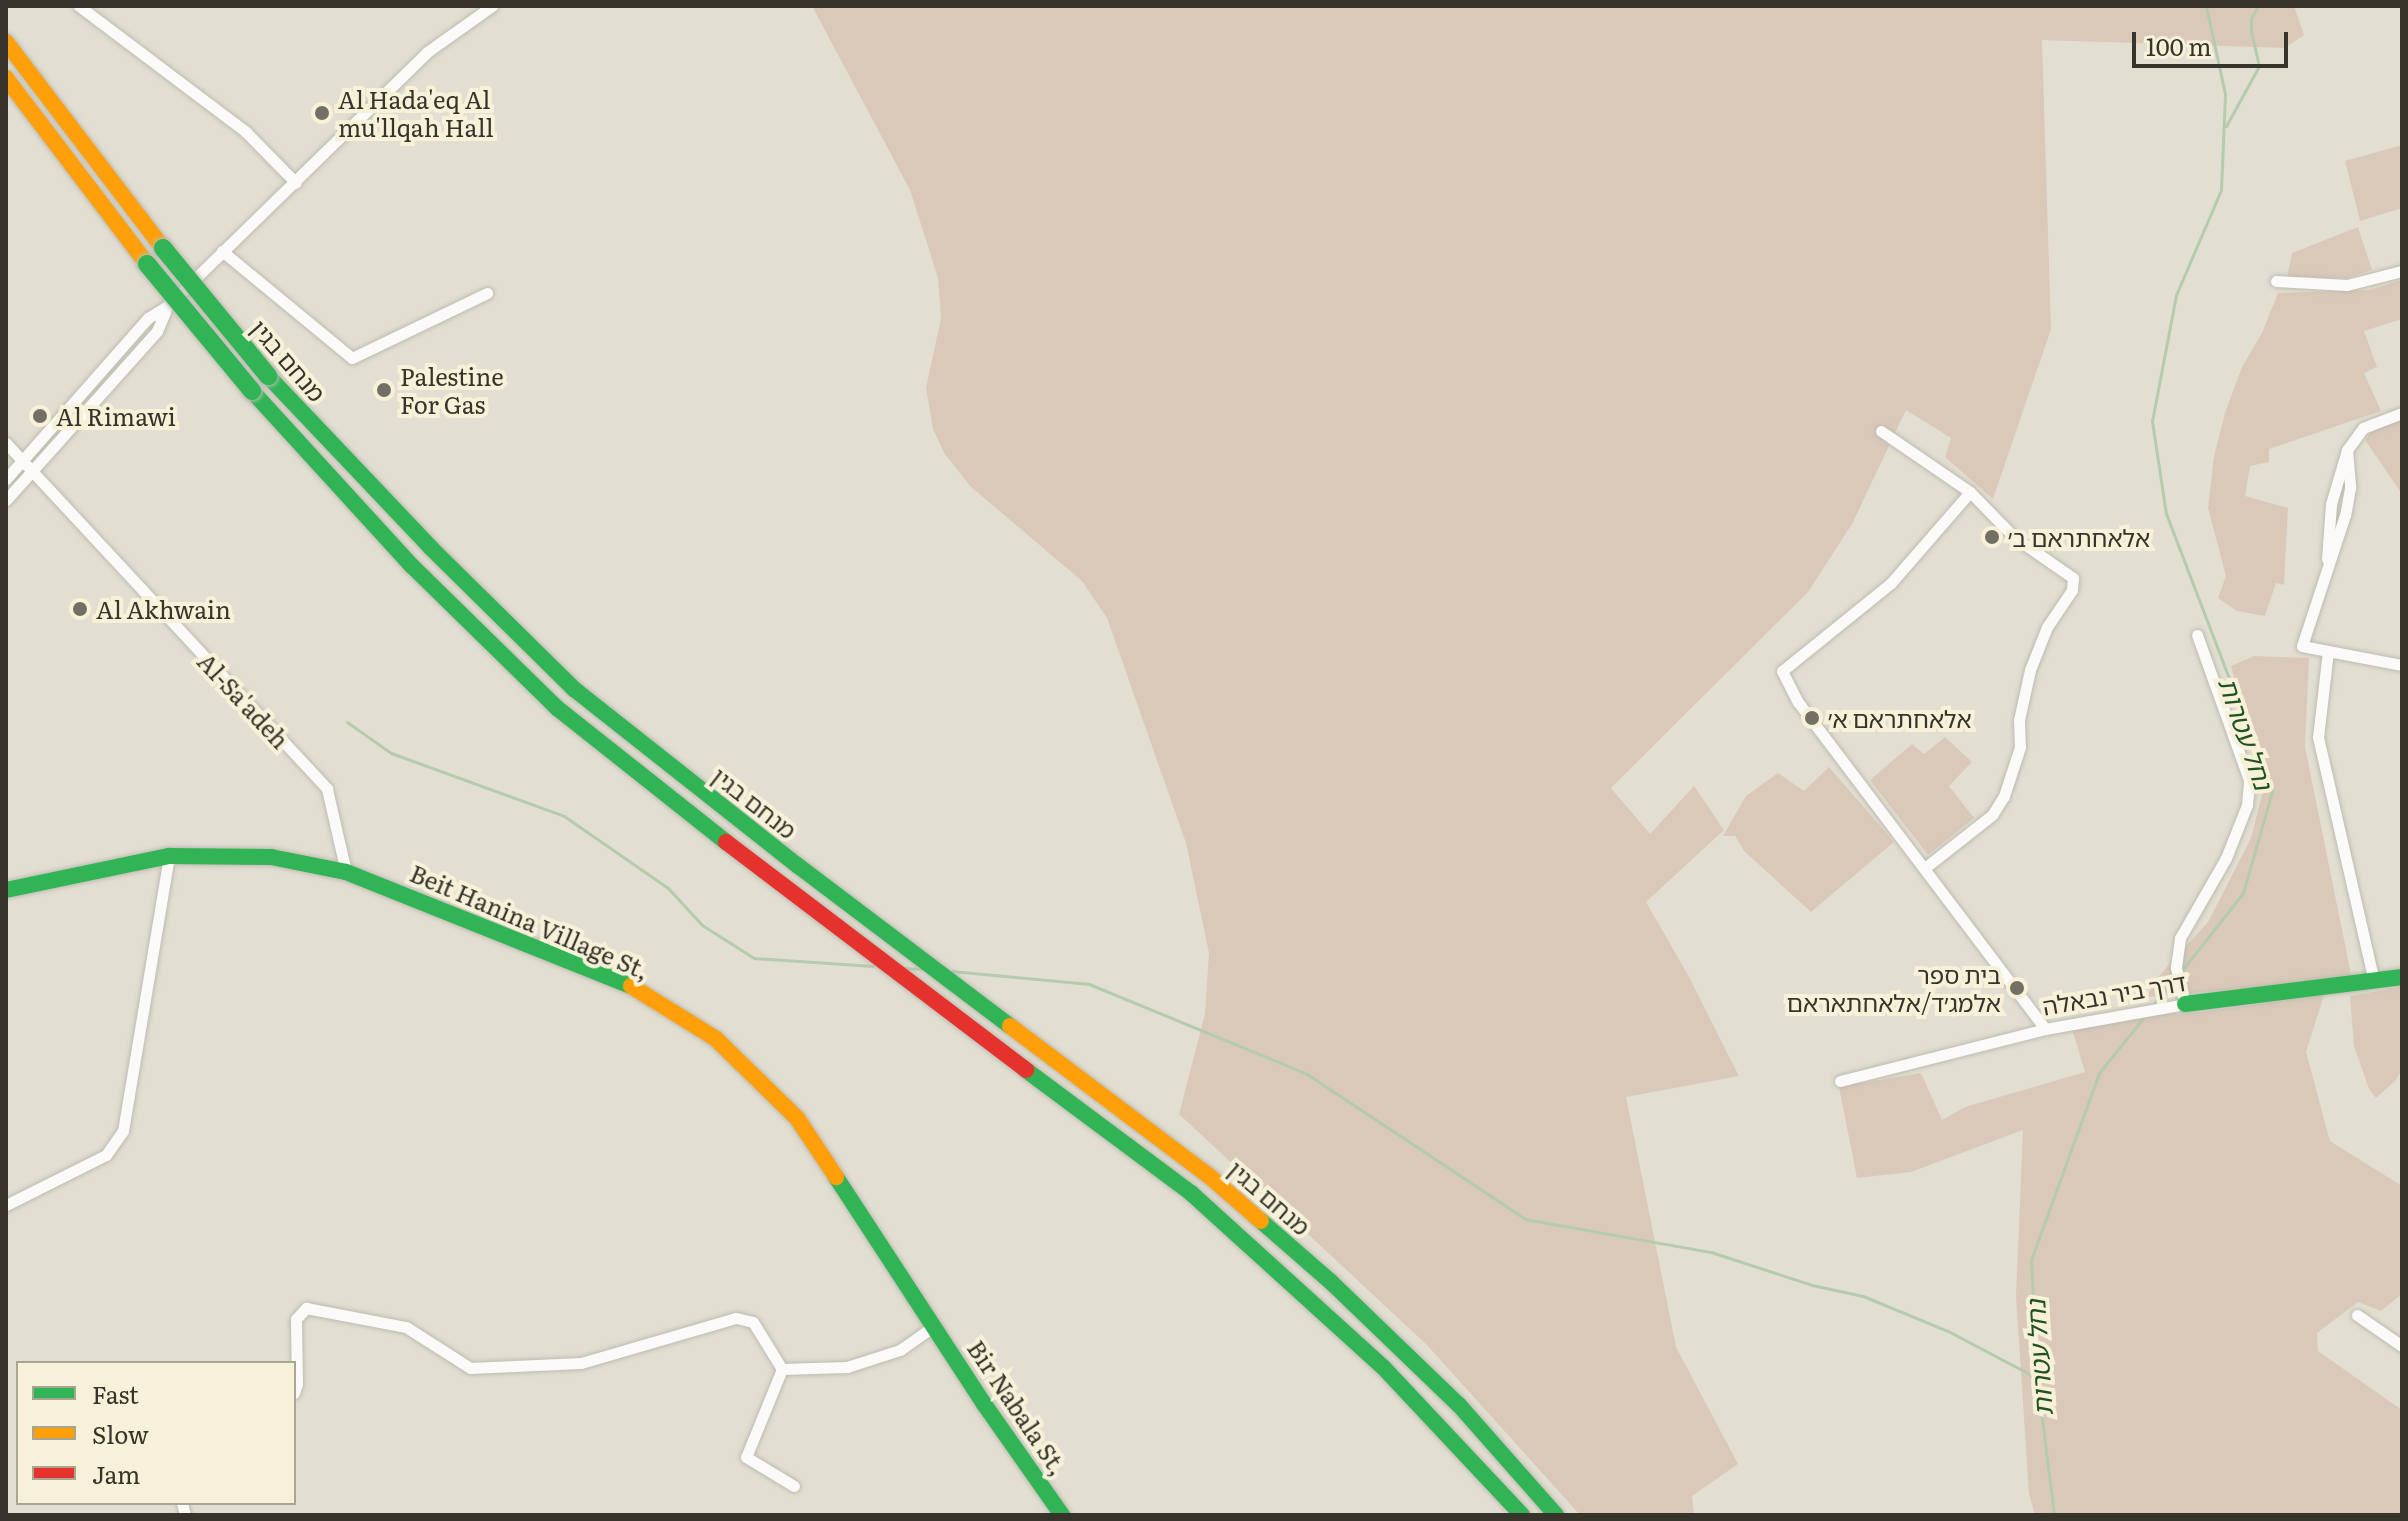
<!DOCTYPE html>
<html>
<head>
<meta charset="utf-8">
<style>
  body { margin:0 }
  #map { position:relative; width:2408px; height:1521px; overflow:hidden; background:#e2dfd2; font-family:Literata,"Noto Sans Hebrew",serif }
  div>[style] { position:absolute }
  .green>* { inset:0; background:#dac9b9 }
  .stream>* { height:3px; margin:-1.5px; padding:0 1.5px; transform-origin:1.5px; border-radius:1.5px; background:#b4cbad }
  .roads { filter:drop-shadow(0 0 2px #bebbb1) drop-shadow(0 0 2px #bebbb1) }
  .street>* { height:11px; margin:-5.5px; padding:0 5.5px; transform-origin:5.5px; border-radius:5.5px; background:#fbfaf8 }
  .fast>* { height:16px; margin:-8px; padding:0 8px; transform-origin:8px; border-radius:8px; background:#30b455 }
  .slow>* { height:16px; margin:-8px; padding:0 8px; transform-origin:8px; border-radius:8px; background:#ff9f0a }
  .jam>* { height:16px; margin:-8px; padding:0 8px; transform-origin:8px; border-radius:8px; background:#e5322d }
  .bridges { filter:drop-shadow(0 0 2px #bebbb1) drop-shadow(0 0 2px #bebbb1) }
  .fast-bridge>* { height:18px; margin:-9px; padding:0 9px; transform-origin:9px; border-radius:9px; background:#30b455 }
  .dots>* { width:22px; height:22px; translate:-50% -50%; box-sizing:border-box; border:4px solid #f6f1d8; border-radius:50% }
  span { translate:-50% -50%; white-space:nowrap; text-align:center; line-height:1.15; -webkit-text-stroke:8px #f6f1d8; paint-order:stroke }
  .poi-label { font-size:24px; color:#36342b }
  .left { translate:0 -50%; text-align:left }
  .right { translate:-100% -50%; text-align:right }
  .street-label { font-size:24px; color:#36342b }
  .water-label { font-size:26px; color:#225221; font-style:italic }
  .frame { position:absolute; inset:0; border:8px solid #36342b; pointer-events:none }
  .legend { position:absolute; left:16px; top:1361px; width:280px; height:144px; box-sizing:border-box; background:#f6f1d8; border:2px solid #a9a593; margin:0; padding:10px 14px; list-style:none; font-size:24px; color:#36342b }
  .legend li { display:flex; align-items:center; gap:16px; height:40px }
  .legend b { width:40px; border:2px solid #a9a593 }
  .scale { position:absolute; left:2132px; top:32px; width:156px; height:36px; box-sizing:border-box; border:4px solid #36342b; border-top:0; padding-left:10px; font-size:24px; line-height:28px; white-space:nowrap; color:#36342b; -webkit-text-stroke:6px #f6f1d8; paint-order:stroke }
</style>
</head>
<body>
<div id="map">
  <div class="green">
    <div style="clip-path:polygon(812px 6px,2294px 6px,2304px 35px,2285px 48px,2042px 40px,2051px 329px,1993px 499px,1945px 457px,1951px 438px,1906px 410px,1852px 524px,1808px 592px,1611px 788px,1650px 834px,1694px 786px,1724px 830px,1646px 902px,1688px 975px,1739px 1076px,1626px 1097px,1676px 1347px,1738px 1464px,1692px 1496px,1694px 1515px,1580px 1515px,1427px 1345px,1179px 1114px,1205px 1014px,1209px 953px,1186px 843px,1107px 618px,1082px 581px,971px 487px,944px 453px,933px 429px,926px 388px,941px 318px,938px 278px,910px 190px)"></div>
    <div style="clip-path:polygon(2402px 145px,2402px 208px,2360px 221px,2345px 161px)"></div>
    <div style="clip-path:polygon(2358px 227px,2372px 270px,2347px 278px,2287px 277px,2292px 253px)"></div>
    <div style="clip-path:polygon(2402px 280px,2402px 319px,2364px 331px,2377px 367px,2364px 373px,2381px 411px,2269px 449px,2269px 462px,2250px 466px,2245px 496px,2288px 508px,2284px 585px,2276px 583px,2265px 616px,2237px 611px,2218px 598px,2226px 576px,2208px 508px,2214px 456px,2225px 413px,2242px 367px,2262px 333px,2278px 293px,2370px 290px)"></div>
    <div style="clip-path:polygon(2402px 420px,2402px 494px,2365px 440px,2374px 429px)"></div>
    <div style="clip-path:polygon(2254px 656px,2309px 658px,2305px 747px,2352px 979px,2146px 997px,2158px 977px,2208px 922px,2251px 838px,2263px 791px,2231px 666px)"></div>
    <div style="clip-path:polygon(1945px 737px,1972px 762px,1949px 786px,1974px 818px,1928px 855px,1870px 780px,1912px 744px,1924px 754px)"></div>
    <div style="clip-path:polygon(1829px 767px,1894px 842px,1811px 912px,1744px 851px,1735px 836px,1723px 836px,1746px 796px,1778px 773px,1804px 791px)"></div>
    <div style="clip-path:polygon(2402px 987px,2402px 1069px,2396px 1080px,2376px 1098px,2369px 1089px,2354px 1046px,2350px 996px)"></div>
    <div style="clip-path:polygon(2324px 995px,2306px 1052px,2330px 1141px,2402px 1186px,2402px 1294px,2381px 1311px,2358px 1302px,2317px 1333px,2318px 1351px,2402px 1410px,2402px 1515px,2035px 1515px,2029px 1494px,2016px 1296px,2023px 1130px,1911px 1172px,1857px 1178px,1839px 1087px,1921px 1073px,1942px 1120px,1965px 1107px,2085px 1072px,2072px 1029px,2129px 1017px,2203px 1012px)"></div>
  </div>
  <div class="stream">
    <div style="left:2226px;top:126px;width:68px;rotate:-61.2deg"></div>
    <div style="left:2259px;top:66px;width:35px;rotate:-103deg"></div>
    <div style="left:2251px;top:32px;width:13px;rotate:-90deg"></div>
    <div style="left:2251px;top:19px;width:15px;rotate:-62deg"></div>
    <div style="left:347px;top:722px;width:54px;rotate:35.2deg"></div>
    <div style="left:391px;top:753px;width:184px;rotate:20deg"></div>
    <div style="left:564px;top:816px;width:126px;rotate:34.7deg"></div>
    <div style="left:668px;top:888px;width:50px;rotate:47.4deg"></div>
    <div style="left:702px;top:925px;width:62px;rotate:32.4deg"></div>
    <div style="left:754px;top:958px;width:119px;rotate:3.8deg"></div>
    <div style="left:904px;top:968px;width:17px;rotate:3deg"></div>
    <div style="left:2182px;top:970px;width:98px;rotate:-51.6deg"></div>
    <div style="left:2243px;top:893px;width:106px;rotate:-74.1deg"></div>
    <div style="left:2272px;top:791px;width:297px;rotate:-110.9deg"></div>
    <div style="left:2166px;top:514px;width:94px;rotate:-98.6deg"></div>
    <div style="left:2152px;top:421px;width:128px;rotate:-79.2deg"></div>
    <div style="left:2176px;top:295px;width:114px;rotate:-66.8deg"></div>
    <div style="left:2221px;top:190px;width:96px;rotate:-87.6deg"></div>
    <div style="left:2225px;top:94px;width:90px;rotate:-102.2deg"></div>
    <div style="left:952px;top:971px;width:138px;rotate:5.4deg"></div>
    <div style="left:1089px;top:984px;width:236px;rotate:22.4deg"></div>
    <div style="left:1307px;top:1074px;width:262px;rotate:33.6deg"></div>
    <div style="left:1525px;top:1219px;width:189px;rotate:10.1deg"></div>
    <div style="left:1711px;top:1252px;width:106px;rotate:18.1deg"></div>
    <div style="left:1812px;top:1285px;width:52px;rotate:12.2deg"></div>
    <div style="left:1863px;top:1296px;width:92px;rotate:22.4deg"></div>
    <div style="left:1948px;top:1331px;width:101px;rotate:27.8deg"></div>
    <div style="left:2154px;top:1004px;width:32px;rotate:-51deg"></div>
    <div style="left:2054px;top:1515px;width:138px;rotate:-97.1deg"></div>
    <div style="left:2037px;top:1378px;width:118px;rotate:-92.9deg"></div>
    <div style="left:2031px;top:1260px;width:199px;rotate:-70deg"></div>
    <div style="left:2099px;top:1073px;width:72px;rotate:-51.2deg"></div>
  </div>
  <div class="roads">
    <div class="street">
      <div style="left:79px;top:6px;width:209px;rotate:37deg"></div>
      <div style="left:246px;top:132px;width:71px;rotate:45.6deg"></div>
      <div style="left:222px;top:251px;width:168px;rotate:39.5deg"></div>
      <div style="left:352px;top:358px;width:150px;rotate:-25.7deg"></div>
      <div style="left:2276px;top:281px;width:71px;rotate:3.2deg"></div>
      <div style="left:2347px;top:285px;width:57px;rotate:-14.3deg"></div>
      <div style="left:1881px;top:431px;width:108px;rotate:34.4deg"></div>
      <div style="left:1970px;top:492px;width:63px;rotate:45.6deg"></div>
      <div style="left:2014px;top:537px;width:72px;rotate:34.8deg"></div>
      <div style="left:2073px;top:578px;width:12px;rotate:95deg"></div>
      <div style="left:2072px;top:590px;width:45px;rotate:124deg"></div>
      <div style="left:2047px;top:627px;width:46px;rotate:111.6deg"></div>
      <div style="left:2030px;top:670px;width:51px;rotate:102.4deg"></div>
      <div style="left:2019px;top:720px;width:27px;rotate:88deg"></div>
      <div style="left:2020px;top:747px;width:52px;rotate:108.1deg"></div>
      <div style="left:2004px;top:796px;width:22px;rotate:122deg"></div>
      <div style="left:1992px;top:815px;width:84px;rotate:141.8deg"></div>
      <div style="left:6px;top:443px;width:472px;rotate:47.1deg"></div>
      <div style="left:327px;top:789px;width:85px;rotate:77.1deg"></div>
      <div style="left:2347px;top:450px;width:38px;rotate:85deg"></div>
      <div style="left:2350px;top:488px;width:27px;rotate:100deg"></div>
      <div style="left:2345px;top:515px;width:138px;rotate:108.2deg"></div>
      <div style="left:2302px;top:646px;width:102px;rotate:10.8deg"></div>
      <div style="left:6px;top:479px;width:215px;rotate:-48.6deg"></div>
      <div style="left:148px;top:318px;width:22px;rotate:-32deg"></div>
      <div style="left:167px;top:306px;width:363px;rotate:-44.3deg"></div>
      <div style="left:427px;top:52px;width:80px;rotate:-35.3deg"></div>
      <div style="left:1970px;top:492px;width:121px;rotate:131deg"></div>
      <div style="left:1891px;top:583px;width:140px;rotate:141.1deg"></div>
      <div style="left:1782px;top:671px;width:35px;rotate:63deg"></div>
      <div style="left:1798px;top:702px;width:410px;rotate:52.9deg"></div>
      <div style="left:6px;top:500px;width:227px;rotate:-48.2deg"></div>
      <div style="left:157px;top:331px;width:26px;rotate:-67deg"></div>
      <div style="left:2327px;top:559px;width:55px;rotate:-85.8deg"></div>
      <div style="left:2331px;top:504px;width:56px;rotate:-73.5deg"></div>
      <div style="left:2347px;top:450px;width:27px;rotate:-54deg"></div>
      <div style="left:2363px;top:428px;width:42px;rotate:-21deg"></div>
      <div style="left:2328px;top:651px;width:87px;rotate:96.6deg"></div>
      <div style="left:2318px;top:737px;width:251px;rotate:77.1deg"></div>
      <div style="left:1840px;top:1081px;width:211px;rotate:-14.2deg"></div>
      <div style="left:2045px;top:1029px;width:142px;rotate:-10.1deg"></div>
      <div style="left:2185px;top:1004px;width:38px;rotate:-104deg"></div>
      <div style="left:2176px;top:967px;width:29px;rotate:-82deg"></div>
      <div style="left:2180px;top:938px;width:92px;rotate:-60.1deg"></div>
      <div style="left:2226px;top:858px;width:57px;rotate:-68.4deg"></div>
      <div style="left:2247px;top:805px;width:25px;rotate:-85deg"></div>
      <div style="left:2249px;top:780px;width:154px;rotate:-109.7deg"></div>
      <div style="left:6px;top:1205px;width:112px;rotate:-26.6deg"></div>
      <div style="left:106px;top:1155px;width:29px;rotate:-55deg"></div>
      <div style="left:123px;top:1131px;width:279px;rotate:-80.5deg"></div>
      <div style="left:2357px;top:1315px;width:55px;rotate:34.6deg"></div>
      <div style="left:782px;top:1369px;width:95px;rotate:112.2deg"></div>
      <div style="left:746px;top:1457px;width:56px;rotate:31.1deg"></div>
      <div style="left:294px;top:1393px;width:9px;rotate:-72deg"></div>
      <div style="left:297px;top:1384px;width:65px;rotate:-90.9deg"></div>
      <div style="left:296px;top:1319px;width:15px;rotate:-48deg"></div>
      <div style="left:306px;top:1308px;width:102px;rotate:10.8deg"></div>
      <div style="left:406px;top:1327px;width:76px;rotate:32.6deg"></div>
      <div style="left:470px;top:1368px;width:111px;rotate:-2.6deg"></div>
      <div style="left:581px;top:1363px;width:161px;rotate:-16.2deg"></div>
      <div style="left:736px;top:1318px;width:17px;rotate:13deg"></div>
      <div style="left:753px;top:1322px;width:55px;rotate:58.3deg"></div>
      <div style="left:782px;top:1369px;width:65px;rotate:-1.8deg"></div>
      <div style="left:847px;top:1367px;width:56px;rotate:-17.8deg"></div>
      <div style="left:900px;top:1350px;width:42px;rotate:-35.2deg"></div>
      <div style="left:182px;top:1503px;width:12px;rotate:76deg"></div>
    </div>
    <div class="fast">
      <div style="left:268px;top:376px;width:237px;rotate:46.5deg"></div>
      <div style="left:431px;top:548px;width:201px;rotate:44.6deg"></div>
      <div style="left:574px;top:689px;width:284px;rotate:38.3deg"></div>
      <div style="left:797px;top:865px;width:267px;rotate:37.1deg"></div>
      <div style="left:252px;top:391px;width:237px;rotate:47.6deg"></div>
      <div style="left:412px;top:566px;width:203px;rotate:44.4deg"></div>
      <div style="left:557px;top:708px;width:216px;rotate:38.4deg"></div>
      <div style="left:6px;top:890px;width:167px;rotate:-11.8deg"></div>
      <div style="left:169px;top:856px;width:102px;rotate:0.6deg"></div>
      <div style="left:271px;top:857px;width:76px;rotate:11.3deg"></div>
      <div style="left:346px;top:872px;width:307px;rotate:21.8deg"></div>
      <div style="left:2185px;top:1004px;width:219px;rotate:-7.1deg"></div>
      <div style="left:1026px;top:1070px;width:206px;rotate:36.7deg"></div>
      <div style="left:1191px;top:1193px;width:259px;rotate:42.2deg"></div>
      <div style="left:1383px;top:1367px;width:203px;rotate:46.8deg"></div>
      <div style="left:836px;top:1177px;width:271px;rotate:56.9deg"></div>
      <div style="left:984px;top:1404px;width:136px;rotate:54.9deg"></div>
      <div style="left:1261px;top:1221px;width:93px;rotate:41.1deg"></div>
      <div style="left:1331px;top:1282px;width:178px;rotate:43.9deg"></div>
      <div style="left:1459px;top:1405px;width:147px;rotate:48.6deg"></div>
    </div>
    <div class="slow">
      <div style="left:6px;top:42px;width:259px;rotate:52.7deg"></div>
      <div style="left:6px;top:78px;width:233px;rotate:52.8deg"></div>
      <div style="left:631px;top:986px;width:100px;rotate:31.9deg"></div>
      <div style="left:716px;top:1039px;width:113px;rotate:44.3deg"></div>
      <div style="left:797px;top:1118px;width:71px;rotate:56.5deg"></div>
      <div style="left:1010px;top:1026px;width:248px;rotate:37deg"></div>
      <div style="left:1208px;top:1175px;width:70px;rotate:41deg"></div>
    </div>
    <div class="jam">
      <div style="left:726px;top:842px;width:377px;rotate:37.2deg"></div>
    </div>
  </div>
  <div class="bridges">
    <div class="fast-bridge">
      <div style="left:163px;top:248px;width:166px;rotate:50.6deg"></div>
      <div style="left:147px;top:264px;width:165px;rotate:50.4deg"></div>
    </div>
  </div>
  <div class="dots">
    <div style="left:322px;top:113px;background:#727065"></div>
    <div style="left:384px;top:390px;background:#727065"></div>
    <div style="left:40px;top:416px;background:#727065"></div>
    <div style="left:1992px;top:537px;background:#727065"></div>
    <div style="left:80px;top:609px;background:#727065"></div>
    <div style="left:1812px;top:718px;background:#727065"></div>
    <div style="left:2017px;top:988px;background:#727065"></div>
  </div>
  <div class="poi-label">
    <span class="left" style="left:338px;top:113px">Al Hada'eq Al<br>mu'llqah Hall</span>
    <span class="left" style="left:400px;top:390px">Palestine<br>For Gas</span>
    <span class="left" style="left:56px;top:416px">Al Rimawi</span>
    <span class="left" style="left:2008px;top:537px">אלאחתראם ב׳</span>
    <span class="left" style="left:96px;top:609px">Al Akhwain</span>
    <span class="left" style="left:1828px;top:718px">אלאחתראם א׳</span>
    <span class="right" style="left:2001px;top:988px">בית ספר<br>אלמג׳ד/אלאחתאראם</span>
  </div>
  <div class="street-label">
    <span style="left:289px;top:360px;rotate:49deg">מנחם בגין</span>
    <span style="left:244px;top:700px;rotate:47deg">Al-Sa'adeh</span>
    <span style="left:755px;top:802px;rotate:38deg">מנחם בגין</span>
    <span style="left:530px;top:921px;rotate:23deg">Beit Hanina Village St,</span>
    <span style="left:2114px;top:993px;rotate:-10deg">דרך ביר נבאלה</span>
    <span style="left:1270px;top:1197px;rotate:41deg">מנחם בגין</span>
    <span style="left:1018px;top:1407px;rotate:56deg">Bir Nabala St,</span>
  </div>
  <div class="water-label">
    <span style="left:2247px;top:733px;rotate:71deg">נחל עטרות</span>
    <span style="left:2038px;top:1358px;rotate:-94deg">נחל עטרות</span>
  </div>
  <div class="frame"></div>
  <ul class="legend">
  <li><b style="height:10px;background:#30b455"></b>Fast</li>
  <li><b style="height:10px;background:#ff9f0a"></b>Slow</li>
  <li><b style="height:10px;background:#e5322d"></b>Jam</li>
  </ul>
  <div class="scale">100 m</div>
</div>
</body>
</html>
